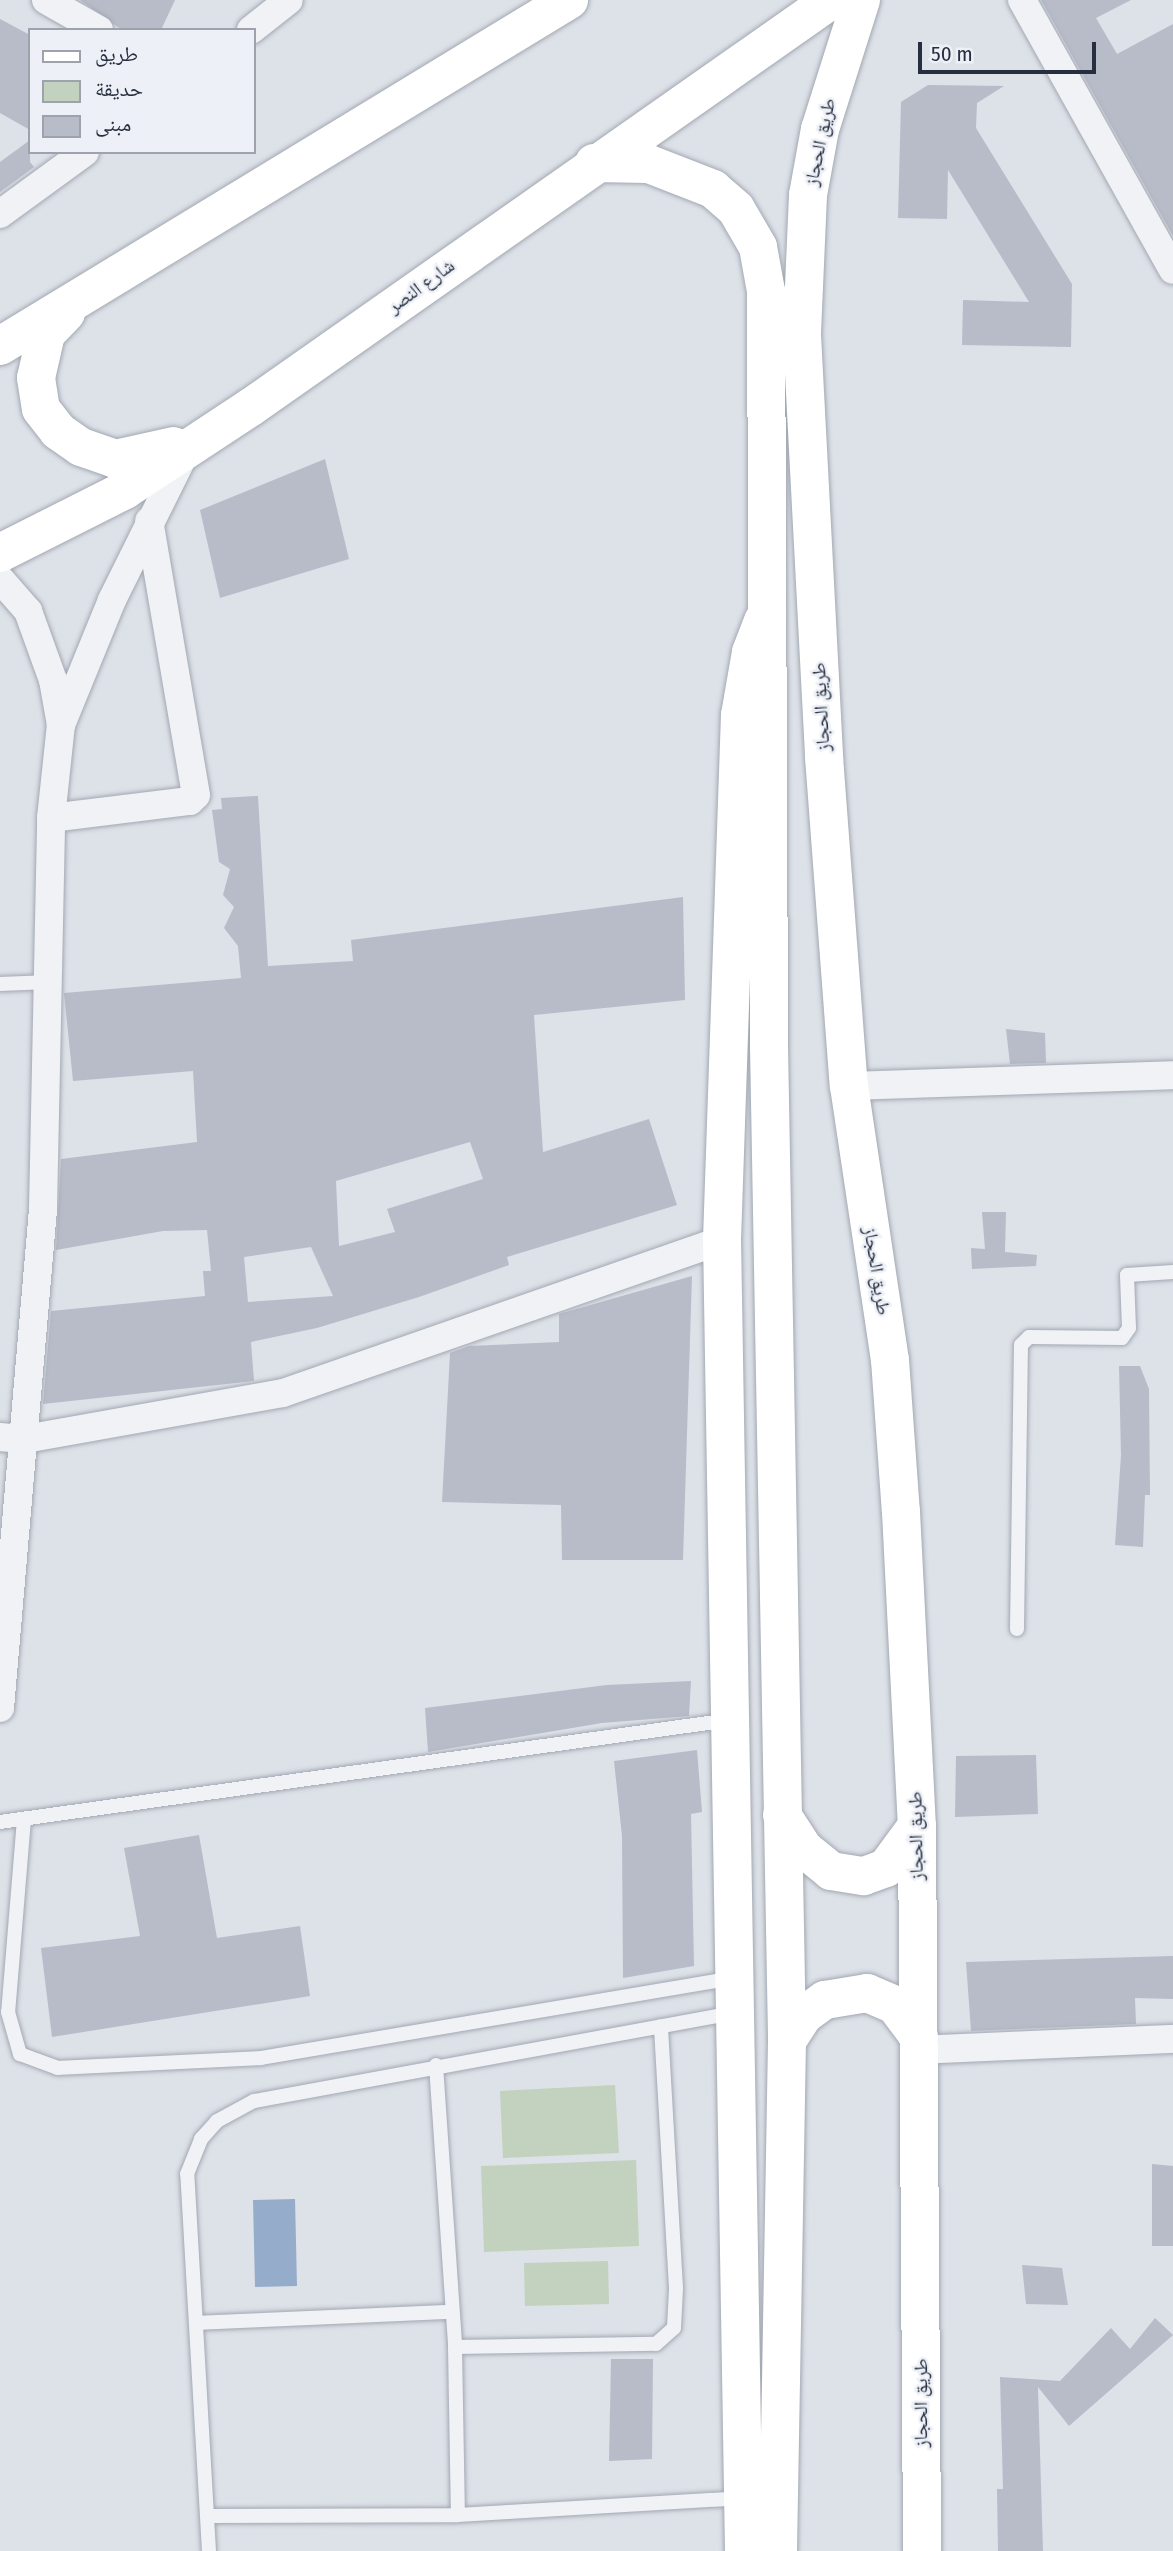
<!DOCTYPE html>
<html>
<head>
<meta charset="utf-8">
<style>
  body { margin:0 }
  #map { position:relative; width:1173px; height:2551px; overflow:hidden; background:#dde1e8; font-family:"Fira Sans Condensed","Noto Naskh Arabic",sans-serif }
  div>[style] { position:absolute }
  .green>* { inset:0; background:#c2d2be }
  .water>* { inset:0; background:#96accb }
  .building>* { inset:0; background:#b7bcc8 }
  .roads { filter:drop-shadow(0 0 2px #a2a8b2) drop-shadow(0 0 2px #a2a8b2) }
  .lane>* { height:14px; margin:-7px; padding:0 7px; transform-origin:7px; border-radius:7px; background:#f0f2f6 }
  .street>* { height:28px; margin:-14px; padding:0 14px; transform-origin:14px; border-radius:14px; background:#f0f2f6 }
  .secondary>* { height:38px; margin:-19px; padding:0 19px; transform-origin:19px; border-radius:19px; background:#fff }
  .primary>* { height:38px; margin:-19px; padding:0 19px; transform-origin:19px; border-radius:19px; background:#fff }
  span { translate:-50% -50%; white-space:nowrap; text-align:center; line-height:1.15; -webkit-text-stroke:5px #edf0f6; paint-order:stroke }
  .street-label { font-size:19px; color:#262e3f }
  .legend { position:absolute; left:28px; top:28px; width:228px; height:126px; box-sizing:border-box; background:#edf0f6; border:2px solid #9da2ad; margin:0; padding:9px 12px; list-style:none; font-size:21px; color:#262e3f }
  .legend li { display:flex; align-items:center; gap:14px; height:35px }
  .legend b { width:35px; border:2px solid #9da2ad }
  .scale { position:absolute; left:918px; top:42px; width:178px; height:32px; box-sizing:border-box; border:4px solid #262e3f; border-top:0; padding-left:9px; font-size:21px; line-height:24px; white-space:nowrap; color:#262e3f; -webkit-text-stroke:5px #edf0f6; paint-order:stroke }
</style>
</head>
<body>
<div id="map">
  <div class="green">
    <div style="clip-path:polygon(615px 2085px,619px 2153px,503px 2158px,500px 2091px)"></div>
    <div style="clip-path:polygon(636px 2160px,639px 2246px,484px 2252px,481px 2166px)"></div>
    <div style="clip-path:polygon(608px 2261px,609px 2304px,525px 2306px,524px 2263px)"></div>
  </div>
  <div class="water">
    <div style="clip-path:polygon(295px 2199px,297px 2286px,255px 2287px,253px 2200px)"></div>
  </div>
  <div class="building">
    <div style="clip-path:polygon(80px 0,175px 0,161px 30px,122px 30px)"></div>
    <div style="clip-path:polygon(1041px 0,1131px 0,1096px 18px,1117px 54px,1173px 24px,1173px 236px)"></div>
    <div style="clip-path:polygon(0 19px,30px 35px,30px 130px,0 113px)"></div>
    <div style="clip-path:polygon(928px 85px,1004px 86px,977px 103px,976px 128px,1072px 284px,1071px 347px,962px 345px,963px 300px,1029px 302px,948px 170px,947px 219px,898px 218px,901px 102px)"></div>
    <div style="clip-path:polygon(30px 140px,30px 162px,34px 167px,0 192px,0 162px)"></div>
    <div style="clip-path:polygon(325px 459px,349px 559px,220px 598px,200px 510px)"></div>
    <div style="clip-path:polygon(evenodd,258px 796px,268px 966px,353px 961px,351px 940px,683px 897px,685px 1000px,534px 1015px,543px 1152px,649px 1119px,677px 1205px,507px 1257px,509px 1265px,419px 1297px,317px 1328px,251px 1342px,254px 1381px,43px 1404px,51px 1311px,205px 1296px,203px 1271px,211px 1271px,207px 1230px,163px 1231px,56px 1250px,61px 1159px,197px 1142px,193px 1071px,73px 1081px,64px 993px,241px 978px,238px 946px,224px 928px,234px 907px,223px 895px,230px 869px,219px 862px,212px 810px,222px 809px,221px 798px,258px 796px,470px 1142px,483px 1179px,387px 1209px,395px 1232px,339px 1246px,336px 1181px,470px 1142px,258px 796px,311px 1247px,333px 1296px,248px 1302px,244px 1257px,311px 1247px)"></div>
    <div style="clip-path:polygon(1006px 1029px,1045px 1033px,1046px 1063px,1010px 1064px)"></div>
    <div style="clip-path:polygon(982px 1212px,1006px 1212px,1005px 1252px,1037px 1255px,1036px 1266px,972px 1269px,971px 1248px,985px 1249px)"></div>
    <div style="clip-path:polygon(692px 1276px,683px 1560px,562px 1560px,561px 1505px,442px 1502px,450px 1353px,469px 1346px,559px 1342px,559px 1314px)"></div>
    <div style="clip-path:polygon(1119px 1366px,1140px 1366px,1149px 1389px,1150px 1495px,1145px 1495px,1143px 1547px,1115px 1545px,1121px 1455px)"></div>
    <div style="clip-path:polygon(691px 1681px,689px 1716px,602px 1723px,428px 1752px,425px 1708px,607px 1685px)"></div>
    <div style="clip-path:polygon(697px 1750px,702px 1812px,691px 1814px,694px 1966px,623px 1978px,622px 1836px,614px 1761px)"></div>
    <div style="clip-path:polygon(1036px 1755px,1038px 1814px,955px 1817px,956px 1756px)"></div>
    <div style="clip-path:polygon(199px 1835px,217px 1938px,300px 1926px,310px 1996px,52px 2037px,41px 1948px,140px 1936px,124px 1848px)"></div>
    <div style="clip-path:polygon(1173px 1956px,1173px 1999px,1135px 1998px,1136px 2024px,971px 2031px,966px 1962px)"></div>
    <div style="clip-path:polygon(1152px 2164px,1173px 2166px,1173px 2246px,1152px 2246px)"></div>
    <div style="clip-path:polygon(1022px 2265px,1062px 2268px,1068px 2305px,1026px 2304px)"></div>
    <div style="clip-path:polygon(1155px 2318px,1173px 2335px,1069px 2426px,1038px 2387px,1043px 2551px,998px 2551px,997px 2489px,1003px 2489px,1000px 2377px,1060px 2381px,1111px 2328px,1130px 2349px)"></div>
    <div style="clip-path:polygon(611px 2359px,653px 2359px,652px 2459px,609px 2461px)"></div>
  </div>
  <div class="roads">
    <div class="lane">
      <div style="left:0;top:984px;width:50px;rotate:-2.3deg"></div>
      <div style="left:1017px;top:1629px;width:284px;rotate:-89.2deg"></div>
      <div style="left:1021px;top:1345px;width:11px;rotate:-45deg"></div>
      <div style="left:1029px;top:1337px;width:93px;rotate:0.6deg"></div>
      <div style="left:1122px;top:1338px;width:12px;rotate:-55deg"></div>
      <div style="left:1129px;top:1328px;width:53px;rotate:-92.2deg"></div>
      <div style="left:1127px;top:1275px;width:46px;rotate:-3.7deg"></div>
      <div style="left:24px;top:1819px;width:194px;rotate:94.7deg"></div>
      <div style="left:8px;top:2012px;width:44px;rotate:74.1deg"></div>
      <div style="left:20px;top:2054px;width:40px;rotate:20.2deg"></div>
      <div style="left:58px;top:2068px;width:203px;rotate:-2.8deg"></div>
      <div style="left:261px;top:2058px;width:479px;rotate:-9.6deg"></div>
      <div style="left:0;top:1822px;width:736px;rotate:-7.96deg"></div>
      <div style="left:436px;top:2065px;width:283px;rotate:86.1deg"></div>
      <div style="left:455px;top:2347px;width:168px;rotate:89deg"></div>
      <div style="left:196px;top:2323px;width:254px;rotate:-2.5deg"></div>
      <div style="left:455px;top:2347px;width:201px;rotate:-0.9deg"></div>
      <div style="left:656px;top:2344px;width:24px;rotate:-42deg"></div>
      <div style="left:674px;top:2328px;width:40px;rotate:-87.1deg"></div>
      <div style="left:676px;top:2288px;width:262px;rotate:-93.3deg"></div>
      <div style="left:209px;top:2516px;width:249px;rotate:-0.2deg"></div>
      <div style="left:458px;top:2515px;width:283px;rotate:-3.4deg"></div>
      <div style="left:209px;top:2551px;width:378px;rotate:-93.3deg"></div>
      <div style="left:187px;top:2174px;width:38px;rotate:-68deg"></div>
      <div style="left:201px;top:2139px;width:24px;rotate:-48deg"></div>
      <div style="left:217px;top:2121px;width:42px;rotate:-28.4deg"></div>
      <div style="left:254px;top:2101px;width:488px;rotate:-10.4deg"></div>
    </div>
    <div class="street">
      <div style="left:46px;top:0;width:61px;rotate:29.5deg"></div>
      <div style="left:1022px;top:0;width:309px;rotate:60.8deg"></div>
      <div style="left:251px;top:30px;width:48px;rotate:-38.3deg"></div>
      <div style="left:0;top:214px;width:105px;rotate:-36.1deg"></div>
      <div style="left:0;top:579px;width:43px;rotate:48.8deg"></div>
      <div style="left:28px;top:611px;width:73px;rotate:70.1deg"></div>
      <div style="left:53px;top:680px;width:46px;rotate:79.9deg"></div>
      <div style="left:51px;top:818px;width:140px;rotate:-7deg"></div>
      <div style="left:190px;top:801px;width:8px;rotate:-45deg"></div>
      <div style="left:196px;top:795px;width:278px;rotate:-99.7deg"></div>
      <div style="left:849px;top:1086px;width:324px;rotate:-1.9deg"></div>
      <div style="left:0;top:1437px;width:25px;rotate:5deg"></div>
      <div style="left:25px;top:1439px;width:262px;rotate:-10.1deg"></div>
      <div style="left:283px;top:1393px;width:465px;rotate:-19.2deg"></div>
      <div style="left:0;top:1708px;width:501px;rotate:-85.07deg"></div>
      <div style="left:43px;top:1209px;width:391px;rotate:-88.8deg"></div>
      <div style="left:51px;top:818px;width:94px;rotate:-83.9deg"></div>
      <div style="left:61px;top:725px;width:135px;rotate:-67.8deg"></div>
      <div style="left:112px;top:600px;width:164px;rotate:-63.6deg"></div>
      <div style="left:919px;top:2050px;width:254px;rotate:-2.5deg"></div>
    </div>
    <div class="secondary">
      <div style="left:744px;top:2551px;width:1311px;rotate:-90.96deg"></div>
      <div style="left:722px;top:1240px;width:525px;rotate:-88.04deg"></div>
      <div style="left:740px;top:715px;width:64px;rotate:-80.1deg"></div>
      <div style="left:751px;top:652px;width:34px;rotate:-69deg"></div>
    </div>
    <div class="primary">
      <div style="left:861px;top:0;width:135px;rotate:107.6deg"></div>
      <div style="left:820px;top:129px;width:67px;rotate:100.3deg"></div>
      <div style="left:808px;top:195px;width:140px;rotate:92.5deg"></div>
      <div style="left:802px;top:335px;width:423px;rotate:87deg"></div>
      <div style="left:824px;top:757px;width:330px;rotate:85.7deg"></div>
      <div style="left:849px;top:1086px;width:277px;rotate:81.5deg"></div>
      <div style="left:890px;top:1360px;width:152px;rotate:85.9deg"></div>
      <div style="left:901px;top:1512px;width:314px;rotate:87.1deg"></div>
      <div style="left:917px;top:1826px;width:725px;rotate:89.6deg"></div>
      <div style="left:594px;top:163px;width:55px;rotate:1deg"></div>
      <div style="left:649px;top:164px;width:69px;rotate:21.3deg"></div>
      <div style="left:713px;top:189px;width:30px;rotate:41deg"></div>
      <div style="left:736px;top:209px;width:44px;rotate:59.9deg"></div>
      <div style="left:758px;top:247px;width:45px;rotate:79.7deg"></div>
      <div style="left:766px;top:291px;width:755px;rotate:89.77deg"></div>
      <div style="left:769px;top:1046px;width:995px;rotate:88.96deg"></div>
      <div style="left:787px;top:2041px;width:510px;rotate:91.01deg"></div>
      <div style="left:66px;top:313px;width:29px;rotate:134deg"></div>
      <div style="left:46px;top:334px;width:45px;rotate:102.8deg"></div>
      <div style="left:36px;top:378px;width:31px;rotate:81deg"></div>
      <div style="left:41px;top:409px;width:28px;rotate:52deg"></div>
      <div style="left:58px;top:431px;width:28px;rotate:35deg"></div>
      <div style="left:81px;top:447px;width:36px;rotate:19deg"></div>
      <div style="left:115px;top:459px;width:60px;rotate:-12.4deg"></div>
      <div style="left:0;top:346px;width:666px;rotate:-31.3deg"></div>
      <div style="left:0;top:553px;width:140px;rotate:-26.7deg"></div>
      <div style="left:125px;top:490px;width:151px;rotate:-33.4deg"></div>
      <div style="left:251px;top:407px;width:709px;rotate:-35.06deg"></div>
      <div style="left:782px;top:1815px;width:40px;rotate:57.1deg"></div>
      <div style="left:804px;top:1849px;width:35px;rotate:39deg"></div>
      <div style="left:831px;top:1871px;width:33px;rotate:9deg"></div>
      <div style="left:864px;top:1876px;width:23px;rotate:-20deg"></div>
      <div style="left:886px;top:1868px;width:52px;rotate:-53.6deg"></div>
      <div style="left:787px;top:2041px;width:31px;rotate:-57deg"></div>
      <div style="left:804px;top:2015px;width:26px;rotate:-36deg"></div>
      <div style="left:825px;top:2000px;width:43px;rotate:-9.5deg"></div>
      <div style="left:867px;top:1993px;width:30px;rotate:23deg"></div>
      <div style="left:895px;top:2005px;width:40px;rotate:53deg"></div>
    </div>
  </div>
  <div class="street-label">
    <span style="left:820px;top:142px;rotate:-78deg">طريق الحجاز</span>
    <span style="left:421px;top:286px;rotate:-36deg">شارع النصر</span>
    <span style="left:821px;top:707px;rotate:-93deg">طريق الحجاز</span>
    <span style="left:877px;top:1271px;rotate:81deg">طريق الحجاز</span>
    <span style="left:916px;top:1836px;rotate:-91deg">طريق الحجاز</span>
    <span style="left:921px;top:2403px;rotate:-90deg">طريق الحجاز</span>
  </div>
  <ul class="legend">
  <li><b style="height:9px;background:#fff"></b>طريق</li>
  <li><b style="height:19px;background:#c2d2be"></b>حديقة</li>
  <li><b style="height:19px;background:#b7bcc8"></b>مبنى</li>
  </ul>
  <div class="scale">50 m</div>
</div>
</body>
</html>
